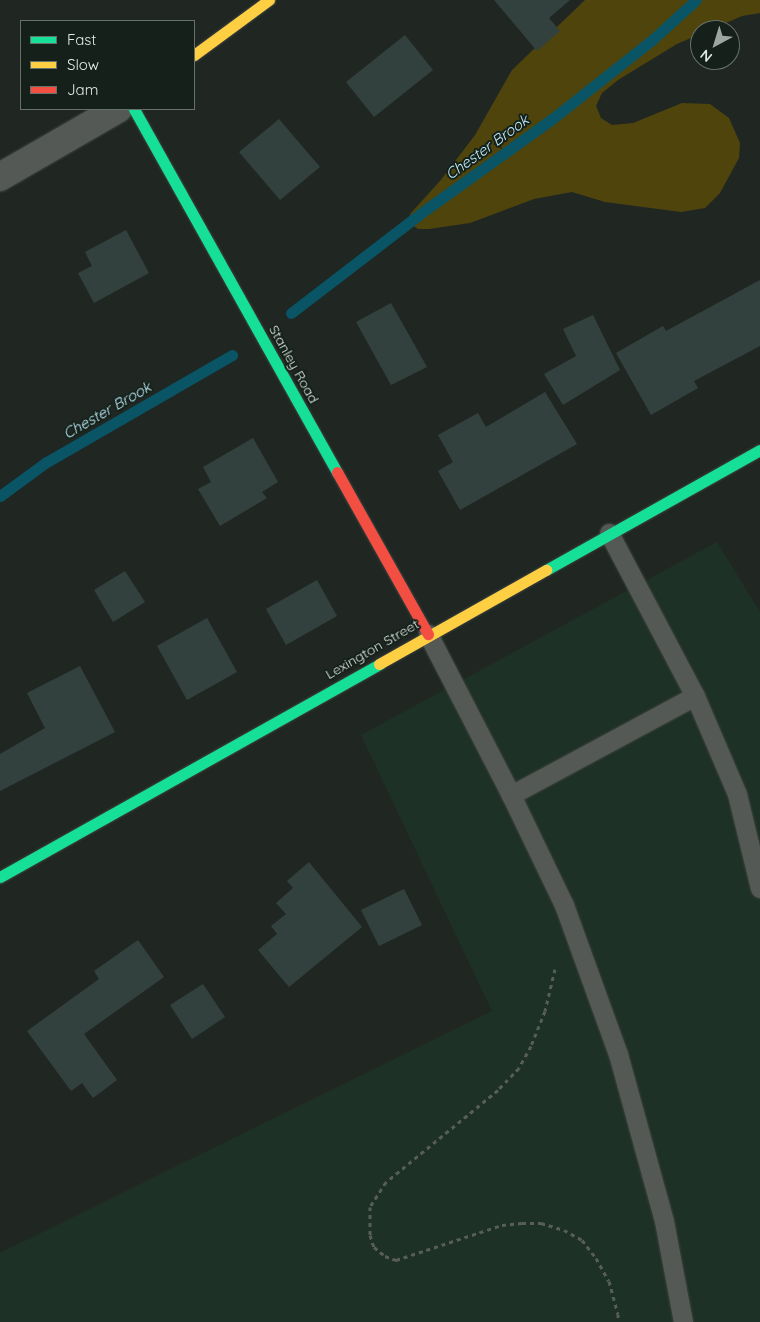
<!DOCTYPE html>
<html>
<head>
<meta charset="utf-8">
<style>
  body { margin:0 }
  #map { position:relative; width:760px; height:1322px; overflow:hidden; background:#202723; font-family:Quicksand,sans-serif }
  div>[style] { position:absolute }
  .built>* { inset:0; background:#1e3126 }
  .green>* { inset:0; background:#4f440c }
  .stream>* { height:11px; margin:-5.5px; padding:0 5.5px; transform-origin:5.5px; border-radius:5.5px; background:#095465 }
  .building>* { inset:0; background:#33413e }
  .path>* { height:3px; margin-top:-1.5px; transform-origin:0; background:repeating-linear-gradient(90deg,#575d5a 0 4px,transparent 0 8px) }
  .roads { filter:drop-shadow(0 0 1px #3d433f) drop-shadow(0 0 1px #3d433f) }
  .lane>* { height:19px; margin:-9.5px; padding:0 9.5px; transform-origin:9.5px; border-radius:9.5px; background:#555956 }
  .street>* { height:28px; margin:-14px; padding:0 14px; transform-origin:14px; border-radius:14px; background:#555956 }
  .fast>* { height:11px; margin:-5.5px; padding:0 5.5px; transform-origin:5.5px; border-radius:5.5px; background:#16e098 }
  .slow>* { height:11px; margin:-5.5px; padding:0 5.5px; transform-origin:5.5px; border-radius:5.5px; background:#ffcf43 }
  .jam>* { height:11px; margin:-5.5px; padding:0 5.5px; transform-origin:5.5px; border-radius:5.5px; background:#f24e42 }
  span { translate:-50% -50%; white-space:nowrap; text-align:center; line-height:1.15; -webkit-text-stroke:4px #142019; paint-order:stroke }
  .street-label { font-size:14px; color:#e2eae5 }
  .water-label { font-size:15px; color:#c0ecfb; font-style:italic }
  .legend { position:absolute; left:20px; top:20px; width:175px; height:90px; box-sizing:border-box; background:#142019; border:1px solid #66716b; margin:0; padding:6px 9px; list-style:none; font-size:15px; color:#e2eae5 }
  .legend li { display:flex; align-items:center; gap:10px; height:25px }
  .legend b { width:25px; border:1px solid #66716b }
  .north { position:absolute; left:690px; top:20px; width:50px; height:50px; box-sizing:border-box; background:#142019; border:1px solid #66716b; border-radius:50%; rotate:219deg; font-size:14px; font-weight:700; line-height:20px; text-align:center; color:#e2eae5 }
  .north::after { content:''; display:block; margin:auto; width:18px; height:22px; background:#9ea6a1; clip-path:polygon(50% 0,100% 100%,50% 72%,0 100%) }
</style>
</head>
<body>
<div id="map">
  <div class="built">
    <div style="clip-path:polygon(717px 542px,760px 612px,760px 1322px,0 1322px,0 1253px,492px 1011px,361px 735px)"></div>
  </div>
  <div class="green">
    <div style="clip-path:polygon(585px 0,760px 0,760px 13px,742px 16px,710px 30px,700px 30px,700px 34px,677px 44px,618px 80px,602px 93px,596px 106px,601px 118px,612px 125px,633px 123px,682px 103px,710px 104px,729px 118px,740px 143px,739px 158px,720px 193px,705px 208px,681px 212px,605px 202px,572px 192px,534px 199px,470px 223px,429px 229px,418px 229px,412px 225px,410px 214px,440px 181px,475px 135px,512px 70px)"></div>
  </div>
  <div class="stream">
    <div style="left:291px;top:313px;width:173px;rotate:-37.5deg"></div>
    <div style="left:428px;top:208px;width:153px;rotate:-35.7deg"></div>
    <div style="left:552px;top:119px;width:127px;rotate:-38.3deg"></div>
    <div style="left:652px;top:40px;width:59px;rotate:-42.3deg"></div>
    <div style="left:0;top:496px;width:56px;rotate:-36.3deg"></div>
    <div style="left:45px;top:463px;width:216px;rotate:-30deg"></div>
  </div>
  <div class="building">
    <div style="clip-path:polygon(494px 0,570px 0,549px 18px,560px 31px,537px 51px)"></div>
    <div style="clip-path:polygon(405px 35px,433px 70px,374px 117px,346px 82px)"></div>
    <div style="clip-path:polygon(279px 119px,320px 167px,280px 200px,239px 152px)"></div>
    <div style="clip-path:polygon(126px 230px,149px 273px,94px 303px,78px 273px,92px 266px,85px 252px)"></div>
    <div style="clip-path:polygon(760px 280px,760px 346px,694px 381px,698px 388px,651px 415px,616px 353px,663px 326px,666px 331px)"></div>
    <div style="clip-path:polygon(391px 303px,427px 367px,391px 385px,356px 322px)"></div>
    <div style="clip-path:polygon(593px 315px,620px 370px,563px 405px,544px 374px,576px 356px,563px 329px)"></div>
    <div style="clip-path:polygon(545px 392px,577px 444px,460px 510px,438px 471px,453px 462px,438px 435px,478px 413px,486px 427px)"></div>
    <div style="clip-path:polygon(253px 438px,278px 482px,262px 492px,267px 498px,220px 526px,198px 489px,211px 482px,203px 467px)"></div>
    <div style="clip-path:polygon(125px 571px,145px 602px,113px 622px,94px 590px)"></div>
    <div style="clip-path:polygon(317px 580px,337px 616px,286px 645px,266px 609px)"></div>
    <div style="clip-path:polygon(207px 618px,237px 672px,187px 700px,157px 646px)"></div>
    <div style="clip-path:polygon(80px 666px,115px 732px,0 791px,0 754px,45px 728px,27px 693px)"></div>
    <div style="clip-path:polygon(309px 862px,362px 927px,289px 987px,258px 950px,277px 934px,271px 926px,286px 914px,276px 903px,293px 888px,287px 881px)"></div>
    <div style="clip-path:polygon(404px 889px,422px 925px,379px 946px,361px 910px)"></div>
    <div style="clip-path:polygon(138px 940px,164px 977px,84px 1034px,117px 1080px,93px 1098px,82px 1083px,71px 1091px,27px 1031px,99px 979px,94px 971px)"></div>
    <div style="clip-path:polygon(203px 984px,225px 1017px,192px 1039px,170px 1005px)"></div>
  </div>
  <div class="path">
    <div style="left:555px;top:969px;width:43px;rotate:103.4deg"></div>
    <div style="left:545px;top:1011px;width:38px;rotate:112deg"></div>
    <div style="left:531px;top:1046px;width:25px;rotate:119deg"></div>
    <div style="left:519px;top:1068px;width:30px;rotate:134deg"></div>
    <div style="left:498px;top:1090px;width:145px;rotate:140.6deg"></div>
    <div style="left:386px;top:1182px;width:30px;rotate:123deg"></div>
    <div style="left:370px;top:1207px;width:28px;rotate:90deg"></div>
    <div style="left:370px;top:1235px;width:13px;rotate:72deg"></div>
    <div style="left:374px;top:1247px;width:14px;rotate:39deg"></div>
    <div style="left:385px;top:1256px;width:12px;rotate:20deg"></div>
    <div style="left:396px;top:1260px;width:112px;rotate:-18.3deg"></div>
    <div style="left:502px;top:1225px;width:20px;rotate:-6deg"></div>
    <div style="left:522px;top:1223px;width:19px"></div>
    <div style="left:541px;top:1223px;width:24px;rotate:17deg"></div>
    <div style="left:564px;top:1230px;width:21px;rotate:29deg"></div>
    <div style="left:582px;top:1240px;width:23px;rotate:52deg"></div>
    <div style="left:596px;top:1258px;width:26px;rotate:61deg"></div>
    <div style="left:609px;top:1281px;width:34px;rotate:75deg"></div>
    <div style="left:618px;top:1314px;width:8px;rotate:90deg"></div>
  </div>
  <div class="roads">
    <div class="lane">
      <div style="left:609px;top:533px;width:184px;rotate:62.2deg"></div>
      <div style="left:695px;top:696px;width:107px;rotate:66.8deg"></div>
      <div style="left:737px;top:794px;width:97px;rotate:76.3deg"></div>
      <div style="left:428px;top:634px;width:181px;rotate:62.7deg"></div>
      <div style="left:511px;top:795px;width:122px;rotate:64.3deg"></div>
      <div style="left:564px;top:905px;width:158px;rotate:70.1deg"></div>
      <div style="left:618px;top:1054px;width:173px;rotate:74.6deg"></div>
      <div style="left:664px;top:1221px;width:103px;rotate:79.3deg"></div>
      <div style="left:511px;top:795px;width:209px;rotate:-28.3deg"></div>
    </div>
    <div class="street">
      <div style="left:0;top:177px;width:136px;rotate:-30deg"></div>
    </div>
    <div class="fast">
      <div style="left:134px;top:109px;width:416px;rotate:60.8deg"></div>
      <div style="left:546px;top:570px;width:245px;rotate:-29.3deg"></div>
      <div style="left:0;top:877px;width:435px;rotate:-29.3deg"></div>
    </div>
    <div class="slow">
      <div style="left:194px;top:55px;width:93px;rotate:-36.3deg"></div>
      <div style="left:379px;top:664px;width:192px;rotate:-29.4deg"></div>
    </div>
    <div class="jam">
      <div style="left:337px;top:472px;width:186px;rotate:60.7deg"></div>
    </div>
  </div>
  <div class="street-label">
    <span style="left:294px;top:364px;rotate:61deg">Stanley Road</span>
    <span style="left:372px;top:649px;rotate:-30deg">Lexington Street</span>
  </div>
  <div class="water-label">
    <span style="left:487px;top:147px;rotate:-36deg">Chester Brook</span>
    <span style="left:107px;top:410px;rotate:-30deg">Chester Brook</span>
  </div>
  <ul class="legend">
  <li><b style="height:6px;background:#16e098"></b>Fast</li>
  <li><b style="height:6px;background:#ffcf43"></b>Slow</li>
  <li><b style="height:6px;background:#f24e42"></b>Jam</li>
  </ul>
  <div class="north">N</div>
</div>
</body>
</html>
